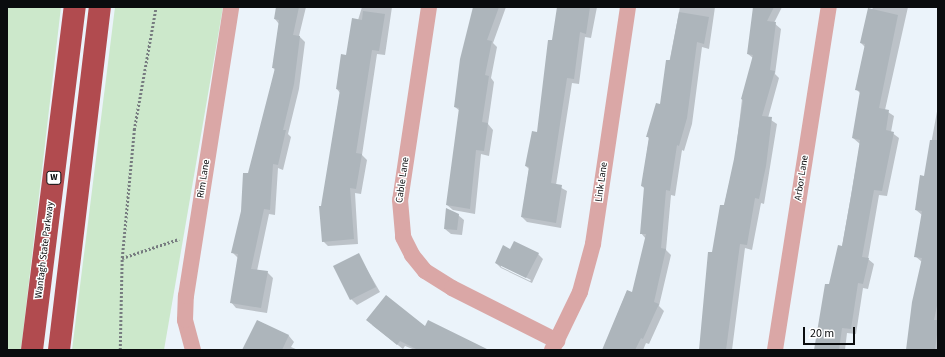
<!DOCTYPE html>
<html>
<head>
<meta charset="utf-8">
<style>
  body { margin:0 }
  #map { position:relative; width:945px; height:357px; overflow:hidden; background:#ebf3fa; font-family:"Source Sans 3",sans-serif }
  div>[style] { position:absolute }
  .green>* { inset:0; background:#cce8cb }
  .shadow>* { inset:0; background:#0003 }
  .building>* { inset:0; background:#adb5bb }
  .path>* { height:2.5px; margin-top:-1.25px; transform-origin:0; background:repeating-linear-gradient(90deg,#777c80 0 2px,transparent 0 4px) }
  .minor>* { height:16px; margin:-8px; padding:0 8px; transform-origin:8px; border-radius:8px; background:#daa7a6 }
  .motorway>* { height:22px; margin:-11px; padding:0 11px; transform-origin:11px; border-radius:11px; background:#b14b4f }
  span { translate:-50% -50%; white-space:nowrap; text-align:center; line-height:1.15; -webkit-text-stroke:3px #fff; paint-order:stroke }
  .shield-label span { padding:1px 3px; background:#fff; border:1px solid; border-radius:3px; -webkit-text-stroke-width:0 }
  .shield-label { font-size:9px; color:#0a0c0e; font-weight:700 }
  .street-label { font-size:10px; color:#0a0c0e }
  .frame { position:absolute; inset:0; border:8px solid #0a0c0e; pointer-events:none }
  .scale { position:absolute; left:803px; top:327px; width:52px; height:18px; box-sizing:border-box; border:2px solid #0a0c0e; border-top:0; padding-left:5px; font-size:12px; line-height:14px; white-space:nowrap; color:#0a0c0e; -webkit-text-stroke:3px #fff; paint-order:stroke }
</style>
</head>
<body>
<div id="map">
  <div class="green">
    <div style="clip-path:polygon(7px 7px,61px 7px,21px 350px,7px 350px)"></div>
    <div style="clip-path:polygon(115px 7px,223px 7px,164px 350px,72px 350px)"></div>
  </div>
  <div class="shadow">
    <div style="clip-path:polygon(277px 7px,306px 7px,299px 36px,305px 42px,299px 89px,288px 134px,291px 137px,283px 170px,278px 168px,275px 215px,269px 214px,257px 271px,267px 272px,273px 278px,267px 313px,236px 308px,231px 302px,238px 258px,233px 253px,275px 70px,273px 68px,279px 24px,275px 19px)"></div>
    <div style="clip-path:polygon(362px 7px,392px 7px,385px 55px,377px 54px,362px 155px,367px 160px,361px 194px,355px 193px,358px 244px,328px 246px,323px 241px,322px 207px,340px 93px,337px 89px)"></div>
    <div style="clip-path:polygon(475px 7px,506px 7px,493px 43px,497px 47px,491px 78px,494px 82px,488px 124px,493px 130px,489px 156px,481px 154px,475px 214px,453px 210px,447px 205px,460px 111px,455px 107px)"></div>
    <div style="clip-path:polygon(558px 7px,597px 7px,591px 38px,585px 37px,579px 84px,572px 83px,556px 185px,567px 191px,561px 228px,527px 222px,522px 217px,529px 169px,526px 166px,538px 134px)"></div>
    <div style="clip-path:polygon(680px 7px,715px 7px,709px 49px,702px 47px,692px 124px,684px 151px,682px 150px,675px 196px,671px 195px,666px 250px,671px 255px,659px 306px,664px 311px,649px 344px,646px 343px,643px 350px,603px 350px,627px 291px,633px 294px,646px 239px,641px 233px,645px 189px,642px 186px,649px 139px,647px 136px,661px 105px)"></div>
    <div style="clip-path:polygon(751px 7px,782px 7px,774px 23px,781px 29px,775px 74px,779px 78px,768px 118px,777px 124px,764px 204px,761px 203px,752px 250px,745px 248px,732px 350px,700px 350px,713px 253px,735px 159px,742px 99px,753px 58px,748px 54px,754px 9px)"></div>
    <div style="clip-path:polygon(873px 7px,908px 7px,885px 110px,894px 116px,891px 132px,899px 138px,887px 196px,879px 195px,868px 259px,874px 264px,868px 289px,863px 288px,856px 334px,847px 333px,845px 350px,816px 350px,830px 286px,842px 247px,860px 144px,853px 138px,861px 94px,856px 89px,865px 47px,861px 43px)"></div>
    <div style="clip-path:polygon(938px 106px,938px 350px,908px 350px,922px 262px,915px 256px,922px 215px,916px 210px,925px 177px)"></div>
    <div style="clip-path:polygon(458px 215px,464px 220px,462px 235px,451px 234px,445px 229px)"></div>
    <div style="clip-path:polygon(evenodd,511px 250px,538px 254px,543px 259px,532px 283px,501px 268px,496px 263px,511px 250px,501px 265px,531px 280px,530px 281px,501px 267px,501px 265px)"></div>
    <div style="clip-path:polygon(358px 254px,380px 292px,357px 305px,351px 299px)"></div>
    <div style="clip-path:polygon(258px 321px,289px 336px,294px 342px,291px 347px,298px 350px,248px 350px)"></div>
    <div style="clip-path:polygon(372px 325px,489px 350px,415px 350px,405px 346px,403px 349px)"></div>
  </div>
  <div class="building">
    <div style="clip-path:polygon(276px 7px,299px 7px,293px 35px,300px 36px,294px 84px,283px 130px,286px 130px,278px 165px,273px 164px,270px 210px,264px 209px,251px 269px,268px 271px,261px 308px,230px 303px,238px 254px,231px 253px,241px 211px,243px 173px,248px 173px,275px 68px,272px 68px,279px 20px,274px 19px)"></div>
    <div style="clip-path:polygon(473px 7px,499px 7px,487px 40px,492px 41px,485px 75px,489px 76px,482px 122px,488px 123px,484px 151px,476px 150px,470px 209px,446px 205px,459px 108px,454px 107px,460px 59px)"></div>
    <div style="clip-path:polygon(557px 7px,590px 7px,586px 34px,580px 32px,574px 79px,567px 78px,551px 183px,562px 185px,556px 223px,521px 217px,529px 167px,525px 166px,532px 131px,537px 132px,548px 40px,552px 40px)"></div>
    <div style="clip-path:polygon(753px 7px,774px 7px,767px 21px,776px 22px,770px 70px,775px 71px,762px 116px,772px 117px,766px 166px,759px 199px,755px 198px,747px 245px,740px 244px,726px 350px,699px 350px,708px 252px,712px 252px,720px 205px,724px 205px,734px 159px,743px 100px,741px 99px,753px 55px,747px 54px)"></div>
    <div style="clip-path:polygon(868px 8px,898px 15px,879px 108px,889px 110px,886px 130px,894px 132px,882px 191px,874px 190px,862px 257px,869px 258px,863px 284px,858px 283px,851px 329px,842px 328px,839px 350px,814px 350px,825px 284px,829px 284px,838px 245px,842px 246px,851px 196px,860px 140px,852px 138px,860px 91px,855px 90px,865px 44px,860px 43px)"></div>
    <div style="clip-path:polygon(363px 11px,385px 14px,379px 51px,372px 50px,356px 153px,362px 154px,356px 189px,350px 188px,354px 239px,322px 242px,319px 206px,321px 206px,340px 90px,336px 89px,341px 54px,346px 55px,352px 18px,362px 20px)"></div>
    <div style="clip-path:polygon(679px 12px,709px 17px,704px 44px,697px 42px,687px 118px,679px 146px,677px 145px,670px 191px,666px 190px,661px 248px,666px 249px,654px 302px,659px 304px,643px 339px,641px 338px,635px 350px,602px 350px,627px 290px,632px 292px,646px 234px,640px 234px,644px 187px,641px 186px,649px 137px,646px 137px,656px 103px,660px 104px,666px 60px,670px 60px)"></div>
    <div style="clip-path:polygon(930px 140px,938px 140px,938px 301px,934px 320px,938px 320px,938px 327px,935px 350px,906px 350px,912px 302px,922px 258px,914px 257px,922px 211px,915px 210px,920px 175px,924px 176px)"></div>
    <div style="clip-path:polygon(446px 208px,459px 214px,457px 230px,444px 229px)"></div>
    <div style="clip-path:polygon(514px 241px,539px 253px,526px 278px,495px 263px,503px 245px,510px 249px)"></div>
    <div style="clip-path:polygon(359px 253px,376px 287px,350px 300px,333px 266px)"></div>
    <div style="clip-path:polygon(386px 295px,425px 326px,428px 320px,489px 350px,418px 350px,400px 341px,397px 345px,366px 320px)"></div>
    <div style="clip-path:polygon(257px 320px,289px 335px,282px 350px,242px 350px)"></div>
  </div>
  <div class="path">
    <div style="left:122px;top:258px;width:60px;rotate:-18.4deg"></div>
    <div style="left:120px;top:350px;width:92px;rotate:-88.8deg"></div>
    <div style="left:122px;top:258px;width:129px;rotate:-84.6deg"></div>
    <div style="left:134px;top:130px;width:125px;rotate:-79.9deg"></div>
  </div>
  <div class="minor">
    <div style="left:429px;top:7px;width:195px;rotate:98.5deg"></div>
    <div style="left:400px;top:200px;width:37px;rotate:85deg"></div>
    <div style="left:403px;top:237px;width:20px;rotate:63deg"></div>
    <div style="left:412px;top:255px;width:21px;rotate:51deg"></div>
    <div style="left:425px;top:271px;width:32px;rotate:32deg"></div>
    <div style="left:452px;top:288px;width:118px;rotate:26.8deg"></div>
    <div style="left:193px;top:350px;width:31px;rotate:-105deg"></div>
    <div style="left:185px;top:320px;width:24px;rotate:-88deg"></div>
    <div style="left:186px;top:296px;width:292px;rotate:-81.1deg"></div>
    <div style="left:552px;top:350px;width:64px;rotate:-64.2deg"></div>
    <div style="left:580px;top:292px;width:50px;rotate:-74.8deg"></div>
    <div style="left:593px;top:244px;width:240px;rotate:-81.6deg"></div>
    <div style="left:775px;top:350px;width:347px;rotate:-81.1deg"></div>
  </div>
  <div class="motorway">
    <div style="left:32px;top:350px;width:346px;rotate:-82.9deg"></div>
    <div style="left:59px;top:350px;width:345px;rotate:-83.2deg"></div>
  </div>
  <div class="shield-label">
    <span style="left:54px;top:178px">W</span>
  </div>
  <div class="street-label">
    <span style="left:802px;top:178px;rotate:-81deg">Arbor Lane</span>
    <span style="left:204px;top:179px;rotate:-81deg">Rim Lane</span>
    <span style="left:403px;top:180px;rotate:-82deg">Cable Lane</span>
    <span style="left:602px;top:182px;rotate:-82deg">Link Lane</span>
    <span style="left:45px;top:250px;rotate:-83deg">Wantagh State Parkway</span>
  </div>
  <div class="frame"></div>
  <div class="scale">20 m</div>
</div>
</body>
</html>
